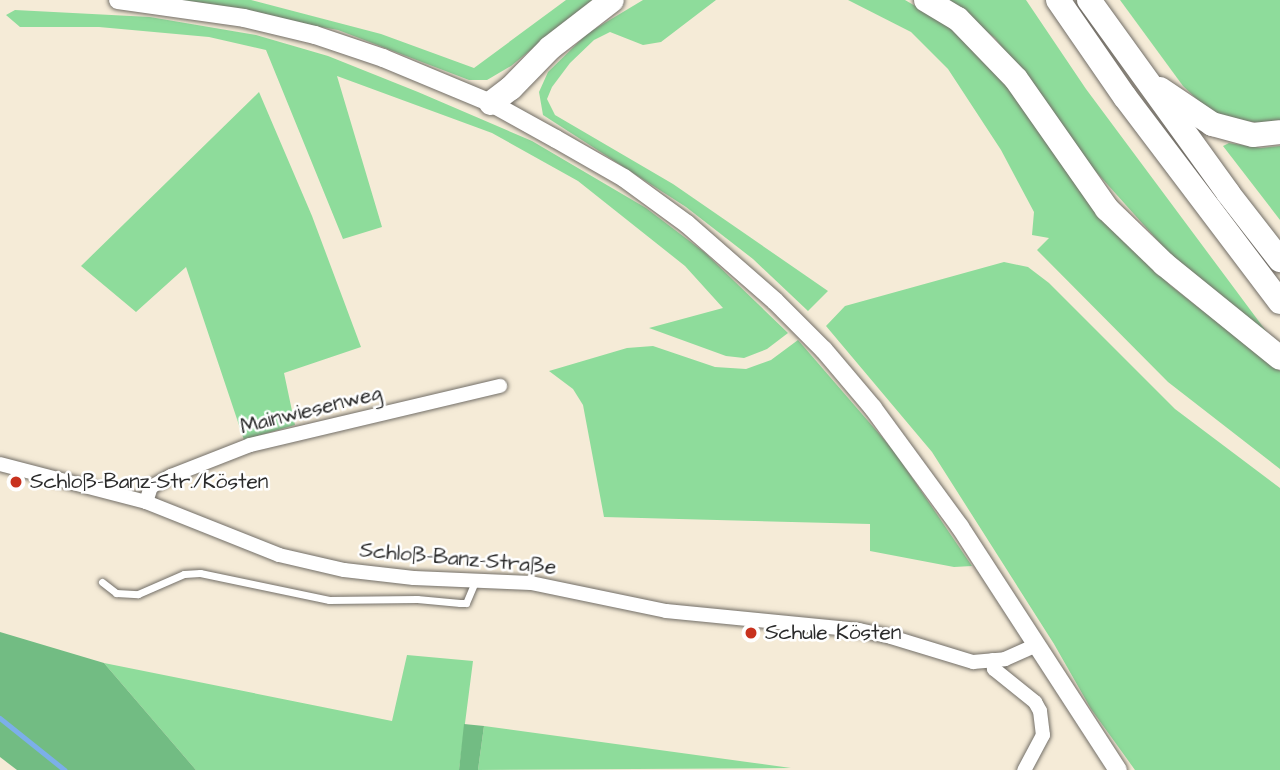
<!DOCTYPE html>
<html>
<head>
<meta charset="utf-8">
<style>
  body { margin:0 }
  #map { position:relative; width:1280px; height:770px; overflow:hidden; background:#f5ebd7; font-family:"Architects Daughter",sans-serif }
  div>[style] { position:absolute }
  .green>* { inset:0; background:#8edc9b }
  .forest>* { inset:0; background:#72bc83 }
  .stream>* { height:4.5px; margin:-2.25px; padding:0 2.25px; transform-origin:2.25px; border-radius:2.25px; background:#7cafe9 }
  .roads { filter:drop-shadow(0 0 2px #726e67) drop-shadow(0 0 2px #726e67) }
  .service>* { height:7px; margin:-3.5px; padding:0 3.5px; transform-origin:3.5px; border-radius:3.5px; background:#fff }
  .minor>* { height:14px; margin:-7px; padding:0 7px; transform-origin:7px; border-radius:7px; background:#fff }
  .tertiary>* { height:18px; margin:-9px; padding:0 9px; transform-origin:9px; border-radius:9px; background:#fff }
  .motorway>* { height:24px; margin:-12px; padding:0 12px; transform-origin:12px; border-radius:12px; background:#fff }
  .dots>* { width:19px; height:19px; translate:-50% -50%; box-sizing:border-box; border:4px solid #fff; border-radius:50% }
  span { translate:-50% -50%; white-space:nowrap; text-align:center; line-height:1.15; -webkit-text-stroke:5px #fff; paint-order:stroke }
  .street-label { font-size:21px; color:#2b2b2b }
  .poi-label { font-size:21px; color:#2b2b2b }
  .left { translate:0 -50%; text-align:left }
</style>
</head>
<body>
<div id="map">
  <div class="green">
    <div style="clip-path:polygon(172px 0,251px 0,381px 34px,474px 68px,566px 0,592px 0,511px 66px,487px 80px,469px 80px,338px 30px)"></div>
    <div style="clip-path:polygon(643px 0,716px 0,661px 42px,643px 45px,610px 32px,594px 40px,570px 63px,552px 87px,547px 99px,555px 115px,673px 184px,828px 291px,808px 311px,753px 259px,686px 207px,543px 115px,539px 92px,548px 72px,588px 33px)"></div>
    <div style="clip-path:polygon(848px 0,905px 0,960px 32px,998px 70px,1109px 223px,1171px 286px,1280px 371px,1280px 469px,1168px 382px,1037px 250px,1049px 238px,1032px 235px,1034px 212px,1001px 150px,948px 69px,911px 32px)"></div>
    <div style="clip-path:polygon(945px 0,1026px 0,1086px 89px,1269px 335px,1168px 252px,1090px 165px,995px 38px)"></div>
    <div style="clip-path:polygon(1120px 0,1280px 0,1280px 120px,1259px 123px,1235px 119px,1215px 113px,1201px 103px,1183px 86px)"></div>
    <div style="clip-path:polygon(15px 10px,150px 17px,256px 35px,328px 56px,418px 92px,532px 141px,646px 208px,704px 252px,788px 333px,767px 349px,744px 358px,726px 356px,649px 328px,723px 308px,685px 266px,578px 181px,492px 133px,337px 76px,382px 227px,343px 239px,266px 50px,209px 37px,99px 27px,20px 27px,6px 15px)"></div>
    <div style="clip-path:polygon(259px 92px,312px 216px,361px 347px,284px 373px,295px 425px,244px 440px,186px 267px,136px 312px,81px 266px)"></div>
    <div style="clip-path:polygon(1229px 143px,1261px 148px,1280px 146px,1280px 220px,1223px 146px)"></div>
    <div style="clip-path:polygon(1004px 262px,1028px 267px,1049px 283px,1175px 409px,1280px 488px,1280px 770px,1135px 770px,1091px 709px,1054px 644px,932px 452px,826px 326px,845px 306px)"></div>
    <div style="clip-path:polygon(798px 340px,894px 451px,972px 566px,954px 567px,870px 551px,870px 524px,604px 517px,583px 405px,573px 389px,549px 371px,627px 348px,653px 346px,715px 367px,746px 369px,771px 360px)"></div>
    <div style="clip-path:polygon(407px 655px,473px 661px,459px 770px,196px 770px,104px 663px,392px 721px)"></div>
    <div style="clip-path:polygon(484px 726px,791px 768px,478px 770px)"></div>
  </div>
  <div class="forest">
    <div style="clip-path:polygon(0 632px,104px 663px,196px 770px,17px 770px,0 757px)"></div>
    <div style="clip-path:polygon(464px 724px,484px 726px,478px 770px,459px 770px)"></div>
  </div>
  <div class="stream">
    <div style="left:0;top:718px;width:83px;rotate:38.7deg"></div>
  </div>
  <div class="roads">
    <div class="service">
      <div style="left:102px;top:582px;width:18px;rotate:38deg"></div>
      <div style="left:116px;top:593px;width:22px;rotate:3deg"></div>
      <div style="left:138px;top:594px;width:50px;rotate:-23.5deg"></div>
      <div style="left:184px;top:574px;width:16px;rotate:-4deg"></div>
      <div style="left:200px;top:573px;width:132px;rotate:11.8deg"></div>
      <div style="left:329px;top:600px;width:88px;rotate:-0.7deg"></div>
      <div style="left:417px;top:599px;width:43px;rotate:5.3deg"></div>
      <div style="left:460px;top:603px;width:6px"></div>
      <div style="left:466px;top:603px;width:25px;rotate:-67deg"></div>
    </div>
    <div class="minor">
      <div style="left:0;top:464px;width:151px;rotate:14.6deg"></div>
      <div style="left:146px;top:502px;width:143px;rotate:21.7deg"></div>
      <div style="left:279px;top:555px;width:67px;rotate:13deg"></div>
      <div style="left:344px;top:570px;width:70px;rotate:6.5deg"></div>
      <div style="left:414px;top:578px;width:117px;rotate:2.4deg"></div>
      <div style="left:531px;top:583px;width:138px;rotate:11.7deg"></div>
      <div style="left:666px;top:611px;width:194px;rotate:5.6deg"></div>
      <div style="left:859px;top:630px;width:33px;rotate:12deg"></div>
      <div style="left:891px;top:637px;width:86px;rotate:17deg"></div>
      <div style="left:973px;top:662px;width:32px;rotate:-5deg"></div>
      <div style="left:1005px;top:659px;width:35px;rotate:-24deg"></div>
      <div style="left:146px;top:502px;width:16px;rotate:-72deg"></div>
      <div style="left:151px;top:487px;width:23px;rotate:-29deg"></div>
      <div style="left:171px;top:476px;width:85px;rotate:-21.4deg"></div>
      <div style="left:250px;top:445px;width:257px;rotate:-13.3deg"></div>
      <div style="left:993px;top:660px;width:9px;rotate:84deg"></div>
      <div style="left:994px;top:669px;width:53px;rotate:38.8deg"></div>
      <div style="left:1035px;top:702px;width:10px;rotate:61deg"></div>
      <div style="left:1040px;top:711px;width:24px;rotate:83deg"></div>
      <div style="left:1043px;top:735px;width:40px;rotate:118deg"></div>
    </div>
    <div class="tertiary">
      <div style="left:118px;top:0;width:127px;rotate:8.1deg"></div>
      <div style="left:244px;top:18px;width:73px;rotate:13.5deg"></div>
      <div style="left:315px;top:35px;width:72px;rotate:18.7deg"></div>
      <div style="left:383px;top:58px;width:117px;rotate:22.6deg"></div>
      <div style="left:491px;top:103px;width:74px;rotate:29deg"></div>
      <div style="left:556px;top:139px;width:78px;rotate:29.8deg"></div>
      <div style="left:624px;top:178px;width:78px;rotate:36.1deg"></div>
      <div style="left:687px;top:224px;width:117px;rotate:41.2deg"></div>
      <div style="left:775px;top:301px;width:69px;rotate:45deg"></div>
      <div style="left:824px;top:350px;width:76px;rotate:49.8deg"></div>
      <div style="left:873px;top:408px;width:147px;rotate:53.8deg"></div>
      <div style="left:960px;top:527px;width:290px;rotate:57deg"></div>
    </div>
    <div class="motorway">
      <div style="left:926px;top:0;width:37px;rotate:31deg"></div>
      <div style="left:958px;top:19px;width:83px;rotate:46deg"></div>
      <div style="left:1016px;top:79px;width:159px;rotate:55deg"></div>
      <div style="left:1107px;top:209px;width:79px;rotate:44deg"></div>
      <div style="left:1164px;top:264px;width:149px;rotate:39deg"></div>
      <div style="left:1058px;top:0;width:118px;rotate:55.4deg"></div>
      <div style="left:1125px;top:97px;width:257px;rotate:52.9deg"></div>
      <div style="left:1089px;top:0;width:238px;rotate:54.2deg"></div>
      <div style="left:1228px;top:193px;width:85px;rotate:52.2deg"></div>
      <div style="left:1160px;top:89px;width:63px;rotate:33.9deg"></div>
      <div style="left:1212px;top:124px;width:42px;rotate:15deg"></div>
      <div style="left:1253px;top:135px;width:27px;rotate:-6deg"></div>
      <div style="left:491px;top:103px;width:25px;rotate:-37deg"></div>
      <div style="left:511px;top:88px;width:56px;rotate:-45.7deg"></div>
      <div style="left:550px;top:48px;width:78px;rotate:-37.7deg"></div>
    </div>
  </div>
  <div class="dots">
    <div style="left:16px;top:482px;background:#c8321e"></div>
    <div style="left:751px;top:633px;background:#c8321e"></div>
  </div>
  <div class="street-label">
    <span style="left:311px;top:410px;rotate:-14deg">Mainwiesenweg</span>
    <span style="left:458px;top:559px;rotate:5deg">Schloß-Banz-Straße</span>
  </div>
  <div class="poi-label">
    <span class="left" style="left:30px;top:482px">Schloß-Banz-Str./Kösten</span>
    <span class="left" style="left:765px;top:633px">Schule Kösten</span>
  </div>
</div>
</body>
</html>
